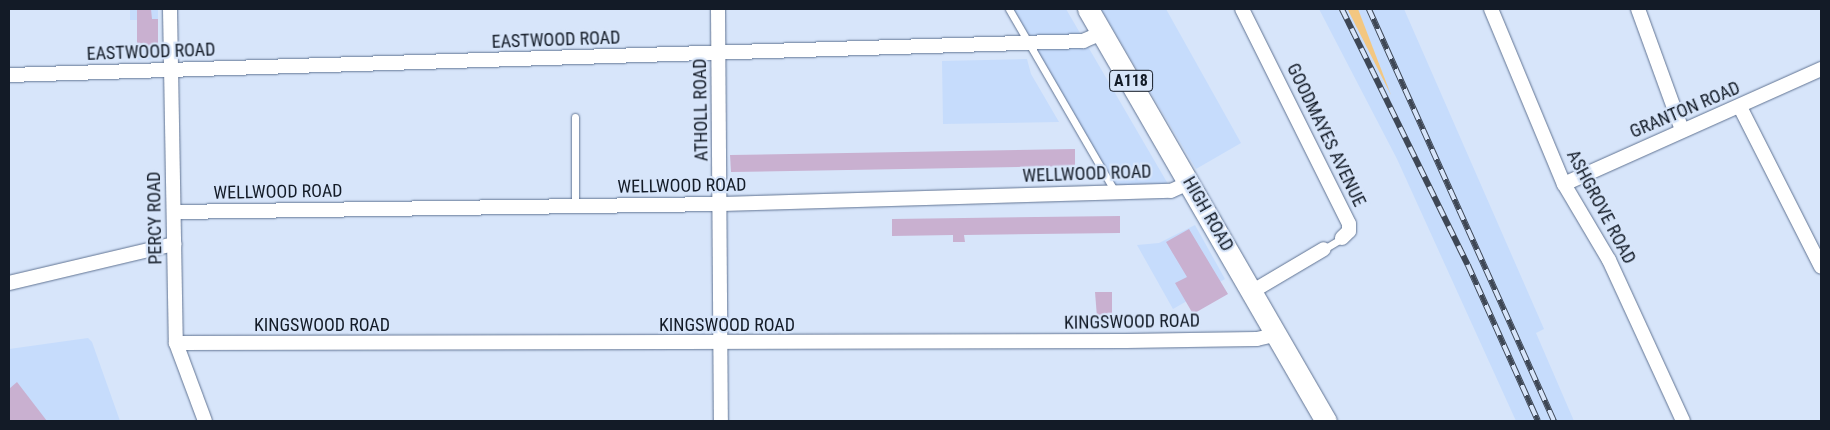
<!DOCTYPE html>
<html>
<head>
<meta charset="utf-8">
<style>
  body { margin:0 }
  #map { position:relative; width:1830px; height:430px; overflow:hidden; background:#d7e5fa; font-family:"Roboto Condensed",sans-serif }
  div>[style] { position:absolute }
  .built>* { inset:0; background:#c6dcfc }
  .green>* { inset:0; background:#f3c781 }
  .building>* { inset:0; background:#c9b0d0 }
  .roads { filter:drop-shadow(0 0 1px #617493) drop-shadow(0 0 1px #617493) }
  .service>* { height:7px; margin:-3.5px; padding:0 3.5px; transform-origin:3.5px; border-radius:3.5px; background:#fff }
  .minor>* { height:14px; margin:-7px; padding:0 7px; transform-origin:7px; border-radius:7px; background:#fff }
  .primary>* { height:21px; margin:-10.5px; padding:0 10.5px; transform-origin:10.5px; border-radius:10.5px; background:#fff }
  .rail>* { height:5.5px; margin-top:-2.75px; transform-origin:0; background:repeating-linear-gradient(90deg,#d7e5fa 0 11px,#3e4755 0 22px); box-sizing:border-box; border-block:1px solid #3e4755 }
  span { translate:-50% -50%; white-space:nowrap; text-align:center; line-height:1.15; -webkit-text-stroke:4.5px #d7e5fa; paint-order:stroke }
  .shield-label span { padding:1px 4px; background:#d7e5fa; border:1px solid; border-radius:4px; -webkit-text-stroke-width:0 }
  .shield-label { font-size:16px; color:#131b27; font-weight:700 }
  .street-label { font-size:18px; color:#131b27 }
  .frame { position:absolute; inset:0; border:10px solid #131b27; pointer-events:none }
</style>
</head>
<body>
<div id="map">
  <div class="built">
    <div style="clip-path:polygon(130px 9px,158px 9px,158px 59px,137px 60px,137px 20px,130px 20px)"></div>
    <div style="clip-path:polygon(1008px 9px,1066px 9px,1168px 184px,1109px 187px)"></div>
    <div style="clip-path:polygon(1101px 9px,1166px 9px,1241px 143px,1196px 169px)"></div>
    <div style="clip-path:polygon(1319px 9px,1404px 9px,1544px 329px,1536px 333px,1574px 421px,1516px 421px,1397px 159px)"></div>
    <div style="clip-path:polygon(1027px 59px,1031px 74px,1059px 122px,943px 124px,942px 61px)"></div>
    <div style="clip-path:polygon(1195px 225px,1225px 279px,1173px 309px,1137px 245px,1159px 243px)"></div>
    <div style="clip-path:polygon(88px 338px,92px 342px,120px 421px,9px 421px,9px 349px)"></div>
  </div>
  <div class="green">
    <div style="clip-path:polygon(1348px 9px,1358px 9px,1391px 95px,1349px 12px)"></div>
  </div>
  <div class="building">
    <div style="clip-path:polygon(137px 9px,151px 9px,152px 19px,158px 19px,158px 45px,155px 47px,140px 47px,137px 42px)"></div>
    <div style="clip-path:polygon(1075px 149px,1075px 166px,731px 172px,730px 155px)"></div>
    <div style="clip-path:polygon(1120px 216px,1120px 233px,964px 235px,965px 242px,953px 242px,953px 235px,892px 236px,892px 219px)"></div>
    <div style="clip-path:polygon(1189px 229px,1228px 294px,1193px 314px,1175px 283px,1187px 277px,1166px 242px)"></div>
    <div style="clip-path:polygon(1095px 292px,1112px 292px,1112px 317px,1097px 317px)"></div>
    <div style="clip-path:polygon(17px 382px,47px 421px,9px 421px,9px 389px)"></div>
  </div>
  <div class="roads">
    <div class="service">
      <div style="left:1009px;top:9px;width:211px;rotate:59.9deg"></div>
      <div style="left:575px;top:117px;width:89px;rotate:90deg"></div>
      <div style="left:1324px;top:249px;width:21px;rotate:-31deg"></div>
    </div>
    <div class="minor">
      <div style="left:170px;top:9px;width:334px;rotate:89deg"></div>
      <div style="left:176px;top:343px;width:83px;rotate:69.6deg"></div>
      <div style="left:718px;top:9px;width:412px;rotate:89.6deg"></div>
      <div style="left:1242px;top:9px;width:240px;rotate:63.5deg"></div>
      <div style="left:1349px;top:224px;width:7px;rotate:90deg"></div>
      <div style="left:1349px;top:231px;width:10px;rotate:135deg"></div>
      <div style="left:1491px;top:9px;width:190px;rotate:67.4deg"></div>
      <div style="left:1564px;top:184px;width:88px;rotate:59.4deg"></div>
      <div style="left:1609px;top:260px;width:177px;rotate:65.3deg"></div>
      <div style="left:1638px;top:9px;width:129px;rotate:70deg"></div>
      <div style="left:9px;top:75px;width:1075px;rotate:-1.81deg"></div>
      <div style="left:1083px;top:41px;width:21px;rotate:-23deg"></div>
      <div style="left:1740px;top:107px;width:179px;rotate:63.1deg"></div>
      <div style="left:1564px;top:184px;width:282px;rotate:-24.1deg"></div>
      <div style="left:174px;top:212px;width:548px;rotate:-0.84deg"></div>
      <div style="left:722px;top:204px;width:449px;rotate:-1.7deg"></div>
      <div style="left:1171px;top:191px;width:21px;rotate:-25deg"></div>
      <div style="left:9px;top:283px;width:170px;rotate:-13.3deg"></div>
      <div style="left:1253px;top:291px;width:82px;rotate:-30.6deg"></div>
      <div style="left:176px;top:343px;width:950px;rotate:-0.12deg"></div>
      <div style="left:1126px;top:341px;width:131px;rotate:-0.9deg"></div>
      <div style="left:1257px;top:339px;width:22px;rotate:-13deg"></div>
    </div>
    <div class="primary">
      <div style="left:1088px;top:9px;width:476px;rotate:60deg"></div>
    </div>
  </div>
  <div class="rail">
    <div style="left:1342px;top:9px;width:285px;rotate:63.8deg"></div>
    <div style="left:1468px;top:265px;width:171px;rotate:65.8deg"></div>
    <div style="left:1369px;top:9px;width:452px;rotate:65.8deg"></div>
  </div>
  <div class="shield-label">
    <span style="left:1131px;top:81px">A118</span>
  </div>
  <div class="street-label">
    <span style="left:556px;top:40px;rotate:-2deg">EASTWOOD ROAD</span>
    <span style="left:151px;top:52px;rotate:-2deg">EASTWOOD ROAD</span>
    <span style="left:701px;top:110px;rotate:-91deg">ATHOLL ROAD</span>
    <span style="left:1685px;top:110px;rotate:-23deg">GRANTON ROAD</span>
    <span style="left:1326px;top:135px;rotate:64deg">GOODMAYES AVENUE</span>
    <span style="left:1087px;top:174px;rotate:-2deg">WELLWOOD ROAD</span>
    <span style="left:682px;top:186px;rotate:-1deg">WELLWOOD ROAD</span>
    <span style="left:278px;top:192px;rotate:-1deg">WELLWOOD ROAD</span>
    <span style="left:1601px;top:207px;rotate:62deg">ASHGROVE ROAD</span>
    <span style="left:1208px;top:214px;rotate:60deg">HIGH ROAD</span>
    <span style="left:155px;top:218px;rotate:-91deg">PERCY ROAD</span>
    <span style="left:1132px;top:322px;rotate:-1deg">KINGSWOOD ROAD</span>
    <span style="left:322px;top:325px">KINGSWOOD ROAD</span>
    <span style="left:727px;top:325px">KINGSWOOD ROAD</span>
  </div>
  <div class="frame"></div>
</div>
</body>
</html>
